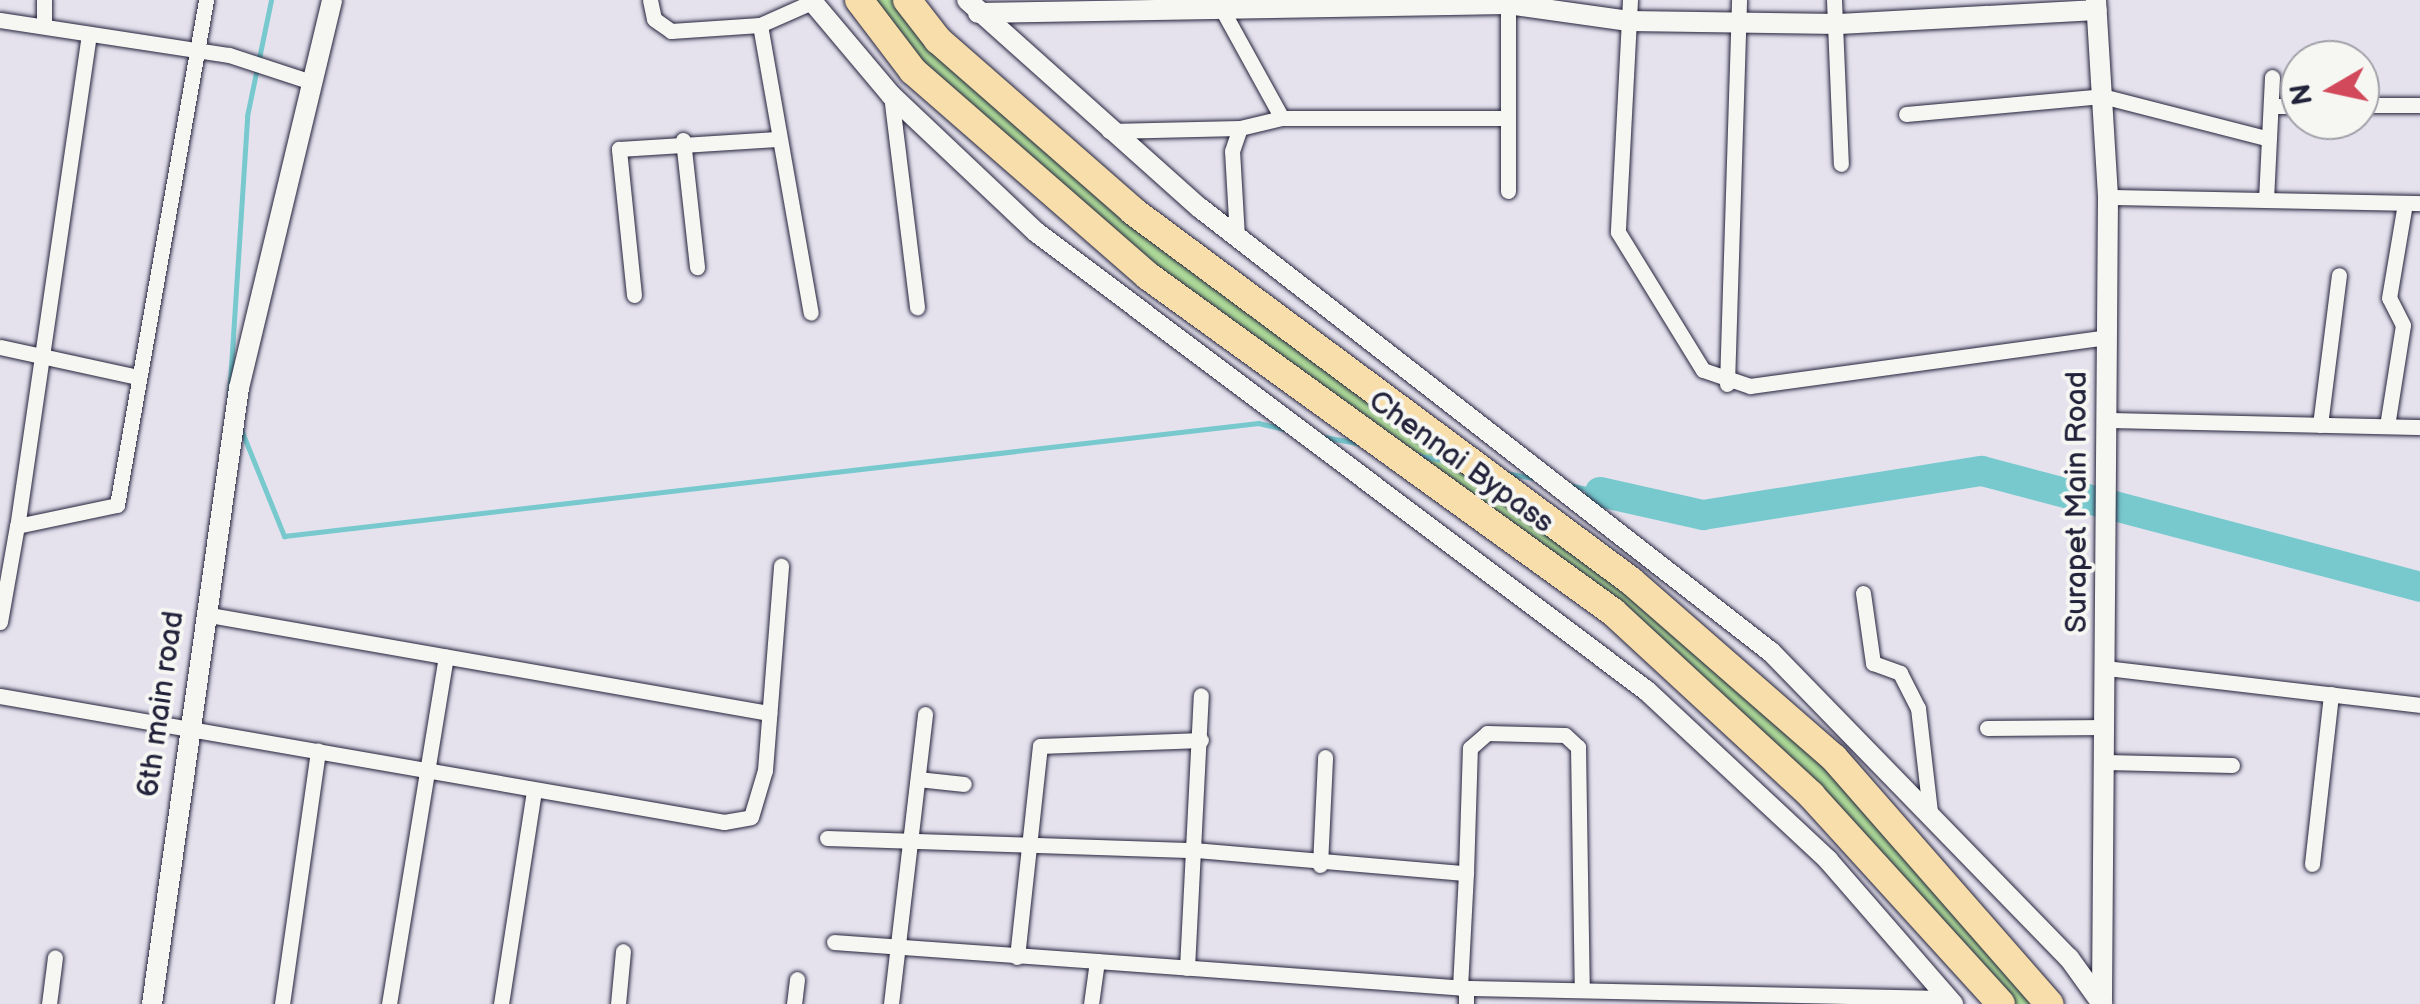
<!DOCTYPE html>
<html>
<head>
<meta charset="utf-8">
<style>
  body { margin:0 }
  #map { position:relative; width:2420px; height:1004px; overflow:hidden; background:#e5e2ee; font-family:"Balsamiq Sans",sans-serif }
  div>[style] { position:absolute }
  .green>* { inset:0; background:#aedb99 }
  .stream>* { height:5px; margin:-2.5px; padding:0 2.5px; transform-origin:2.5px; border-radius:2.5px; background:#77c9ce }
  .river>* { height:30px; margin:-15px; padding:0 15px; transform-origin:15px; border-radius:15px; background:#77c9ce }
  .roads { filter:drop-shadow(0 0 2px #22223b) drop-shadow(0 0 2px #22223b) }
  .street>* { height:15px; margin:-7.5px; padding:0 7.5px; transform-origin:7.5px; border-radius:7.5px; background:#f6f6f2 }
  .secondary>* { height:20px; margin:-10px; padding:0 10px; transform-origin:10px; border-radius:10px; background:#f6f6f2 }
  .highway>* { height:28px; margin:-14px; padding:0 14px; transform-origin:14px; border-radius:14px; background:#f8deab }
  span { translate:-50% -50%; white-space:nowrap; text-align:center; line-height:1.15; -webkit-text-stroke:8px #f6f6f2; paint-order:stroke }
  .street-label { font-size:30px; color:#22223b }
  .north { position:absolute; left:2280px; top:40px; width:100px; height:100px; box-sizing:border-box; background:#f6f6f2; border:2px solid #a1a1a9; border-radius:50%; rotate:261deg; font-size:28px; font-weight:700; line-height:40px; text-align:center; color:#22223b }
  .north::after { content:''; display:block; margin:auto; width:35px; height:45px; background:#d1495b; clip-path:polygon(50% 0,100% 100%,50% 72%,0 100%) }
</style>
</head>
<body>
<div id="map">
  <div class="green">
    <div style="clip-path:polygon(872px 0,896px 0,929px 42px,1583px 555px,1817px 755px,2041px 1004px,2011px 1004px,1970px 948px,1794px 770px,1151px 266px,920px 71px)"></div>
  </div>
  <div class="stream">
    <div style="left:229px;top:398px;width:283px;rotate:-86.3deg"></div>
    <div style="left:247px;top:116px;width:118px;rotate:-78.3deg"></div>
    <div style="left:240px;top:427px;width:118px;rotate:68deg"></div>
    <div style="left:284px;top:536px;width:981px;rotate:-6.62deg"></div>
    <div style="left:1258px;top:423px;width:27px;rotate:13deg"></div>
    <div style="left:1319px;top:436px;width:44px;rotate:10.5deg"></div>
    <div style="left:1417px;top:455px;width:34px;rotate:12deg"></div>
    <div style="left:1505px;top:473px;width:29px;rotate:10deg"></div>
    <div style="left:1569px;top:485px;width:32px;rotate:13deg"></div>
  </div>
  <div class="river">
    <div style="left:1600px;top:492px;width:106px;rotate:12.6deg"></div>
    <div style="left:1703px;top:515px;width:282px;rotate:-9deg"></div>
    <div style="left:1982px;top:471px;width:453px;rotate:14.8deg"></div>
  </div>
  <div class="roads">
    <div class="street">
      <div style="left:44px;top:0;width:25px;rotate:90deg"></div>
      <div style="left:650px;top:0;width:19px;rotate:78deg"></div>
      <div style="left:654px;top:19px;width:21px;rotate:35deg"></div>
      <div style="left:671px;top:31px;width:89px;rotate:-3.9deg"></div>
      <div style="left:760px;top:25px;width:57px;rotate:-23.9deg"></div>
      <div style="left:1630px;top:0;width:232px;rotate:93deg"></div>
      <div style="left:1618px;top:232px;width:162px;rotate:58.4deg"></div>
      <div style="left:1703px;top:370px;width:50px;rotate:18.8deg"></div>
      <div style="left:1750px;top:386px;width:360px;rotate:-7.8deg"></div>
      <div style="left:1834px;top:0;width:164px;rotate:87.6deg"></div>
      <div style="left:1219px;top:4px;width:130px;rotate:61.1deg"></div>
      <div style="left:1508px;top:4px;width:187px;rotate:90deg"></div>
      <div style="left:0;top:20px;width:232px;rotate:8.7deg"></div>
      <div style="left:229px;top:55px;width:86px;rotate:18.2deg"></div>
      <div style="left:760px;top:25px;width:292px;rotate:80deg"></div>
      <div style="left:89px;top:34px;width:497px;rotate:98.3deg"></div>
      <div style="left:17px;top:526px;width:102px;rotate:-11.9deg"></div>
      <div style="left:117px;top:505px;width:513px;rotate:-80deg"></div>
      <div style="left:891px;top:95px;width:214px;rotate:83deg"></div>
      <div style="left:2360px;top:105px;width:60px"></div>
      <div style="left:2271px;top:106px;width:29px"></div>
      <div style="left:1906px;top:114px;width:197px;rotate:-5.2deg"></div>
      <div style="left:2102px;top:96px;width:172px;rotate:14.4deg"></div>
      <div style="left:1109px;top:131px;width:131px;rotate:-1.3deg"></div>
      <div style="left:683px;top:140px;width:128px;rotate:83.7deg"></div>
      <div style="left:2108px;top:197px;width:312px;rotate:1.1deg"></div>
      <div style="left:2266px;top:200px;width:123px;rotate:-87.2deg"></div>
      <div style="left:1237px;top:237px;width:86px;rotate:-93.3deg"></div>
      <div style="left:1232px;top:151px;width:24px;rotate:-71deg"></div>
      <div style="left:1240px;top:128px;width:43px;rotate:-13.4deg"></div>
      <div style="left:1282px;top:118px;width:225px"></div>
      <div style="left:634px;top:295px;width:147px;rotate:-95.9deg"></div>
      <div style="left:619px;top:149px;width:158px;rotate:-3.6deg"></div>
      <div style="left:0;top:347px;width:141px;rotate:12.3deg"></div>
      <div style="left:1727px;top:384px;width:384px;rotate:-88.2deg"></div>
      <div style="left:2107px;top:420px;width:313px;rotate:1.3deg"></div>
      <div style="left:2320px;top:425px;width:151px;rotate:-82.8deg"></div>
      <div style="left:2387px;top:426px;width:102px;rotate:-81deg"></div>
      <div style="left:2403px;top:325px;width:30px;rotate:-117deg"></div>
      <div style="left:2389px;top:298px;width:96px;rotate:-80.4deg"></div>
      <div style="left:1863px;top:593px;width:71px;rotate:81.9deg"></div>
      <div style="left:1873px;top:663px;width:29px;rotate:20deg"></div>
      <div style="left:1900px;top:673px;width:39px;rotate:63deg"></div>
      <div style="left:1918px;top:708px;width:104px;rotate:83.4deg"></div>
      <div style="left:204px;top:614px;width:574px;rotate:9.94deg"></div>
      <div style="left:0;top:622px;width:97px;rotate:-80deg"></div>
      <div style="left:2106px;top:668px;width:316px;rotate:6.7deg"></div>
      <div style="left:0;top:696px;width:735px;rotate:9.87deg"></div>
      <div style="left:724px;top:822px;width:27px;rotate:-10deg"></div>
      <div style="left:751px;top:817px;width:49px;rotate:-73.4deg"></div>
      <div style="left:765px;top:770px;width:205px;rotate:-85.5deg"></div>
      <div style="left:1987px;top:728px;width:119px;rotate:-0.5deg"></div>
      <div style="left:2106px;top:762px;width:126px;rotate:1.4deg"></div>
      <div style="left:918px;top:779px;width:46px;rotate:6.2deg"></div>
      <div style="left:827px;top:838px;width:368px;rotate:1.9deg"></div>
      <div style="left:1195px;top:850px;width:272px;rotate:4.9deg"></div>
      <div style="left:1466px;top:873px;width:115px;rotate:93deg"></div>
      <div style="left:2312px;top:864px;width:171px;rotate:-83.6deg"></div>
      <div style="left:1320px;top:865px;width:108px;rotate:-87.3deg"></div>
      <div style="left:1466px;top:873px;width:125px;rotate:-88.2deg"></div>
      <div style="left:1470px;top:748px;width:23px;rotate:-41deg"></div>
      <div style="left:1487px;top:733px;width:78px;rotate:1.5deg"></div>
      <div style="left:1565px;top:735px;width:18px;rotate:43deg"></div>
      <div style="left:1578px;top:747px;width:243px;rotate:89.1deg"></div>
      <div style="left:834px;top:942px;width:264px;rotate:4.1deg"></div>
      <div style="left:1097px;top:961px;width:43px;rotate:97.9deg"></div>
      <div style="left:1017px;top:957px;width:212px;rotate:-83.8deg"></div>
      <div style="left:1040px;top:746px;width:161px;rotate:-2.1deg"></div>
      <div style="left:1097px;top:961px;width:370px;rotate:4.2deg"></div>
      <div style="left:1466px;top:988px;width:16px;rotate:90deg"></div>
      <div style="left:1187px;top:968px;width:273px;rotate:-87.1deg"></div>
      <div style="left:1466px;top:988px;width:481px;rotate:1.2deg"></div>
      <div style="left:49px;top:1004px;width:47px;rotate:-82.7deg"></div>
      <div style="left:282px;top:1004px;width:256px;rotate:-81.9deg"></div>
      <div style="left:389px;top:1004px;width:352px;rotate:-80.7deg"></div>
      <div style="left:501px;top:1004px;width:216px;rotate:-81.2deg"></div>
      <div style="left:618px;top:1004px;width:53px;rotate:-84.6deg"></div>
      <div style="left:794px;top:1004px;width:25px;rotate:-83deg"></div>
      <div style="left:891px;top:1004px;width:292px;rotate:-83.3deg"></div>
    </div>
    <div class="secondary">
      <div style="left:811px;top:0;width:124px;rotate:49.9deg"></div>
      <div style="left:891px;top:95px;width:199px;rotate:43.4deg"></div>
      <div style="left:1036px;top:232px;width:764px;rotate:36.91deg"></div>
      <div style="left:1647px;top:691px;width:248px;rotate:43deg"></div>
      <div style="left:1828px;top:860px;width:191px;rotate:49deg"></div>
      <div style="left:967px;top:0;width:312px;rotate:41.8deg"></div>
      <div style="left:1200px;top:208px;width:723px;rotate:37.87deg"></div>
      <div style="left:1771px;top:652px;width:427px;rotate:45.8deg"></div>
      <div style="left:2069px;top:958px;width:57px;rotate:54.3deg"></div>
      <div style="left:2096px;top:0;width:197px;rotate:86.5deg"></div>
      <div style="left:2108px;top:197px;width:807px;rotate:90.43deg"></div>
      <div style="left:978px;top:13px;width:530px;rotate:-0.97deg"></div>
      <div style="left:1508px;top:4px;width:122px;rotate:8deg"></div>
      <div style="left:1629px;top:21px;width:210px;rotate:0.8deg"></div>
      <div style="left:1839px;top:24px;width:258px;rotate:-3.1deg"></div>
      <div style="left:152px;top:1004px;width:622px;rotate:-81.96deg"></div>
      <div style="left:239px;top:388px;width:399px;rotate:-76.5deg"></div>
    </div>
    <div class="highway">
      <div style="left:859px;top:0;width:89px;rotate:52.7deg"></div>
      <div style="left:913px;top:71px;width:312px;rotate:41.1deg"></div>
      <div style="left:1148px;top:276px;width:574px;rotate:35.85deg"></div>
      <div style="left:1613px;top:612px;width:270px;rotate:42.7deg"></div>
      <div style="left:1811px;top:795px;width:282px;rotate:47.7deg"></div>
      <div style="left:907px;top:0;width:51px;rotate:52.2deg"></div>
      <div style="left:938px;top:40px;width:259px;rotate:41.2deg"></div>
      <div style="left:1133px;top:211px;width:620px;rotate:36.61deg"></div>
      <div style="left:1631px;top:581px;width:269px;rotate:41.1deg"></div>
      <div style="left:1834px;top:758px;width:327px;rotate:48.8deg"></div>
    </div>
  </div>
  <div class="street-label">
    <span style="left:1461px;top:462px;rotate:36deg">Chennai Bypass</span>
    <span style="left:2077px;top:502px;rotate:-90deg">Surapet Main Road</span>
    <span style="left:161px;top:704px;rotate:-82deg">6th main road</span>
  </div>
  <div class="north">N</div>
</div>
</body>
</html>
